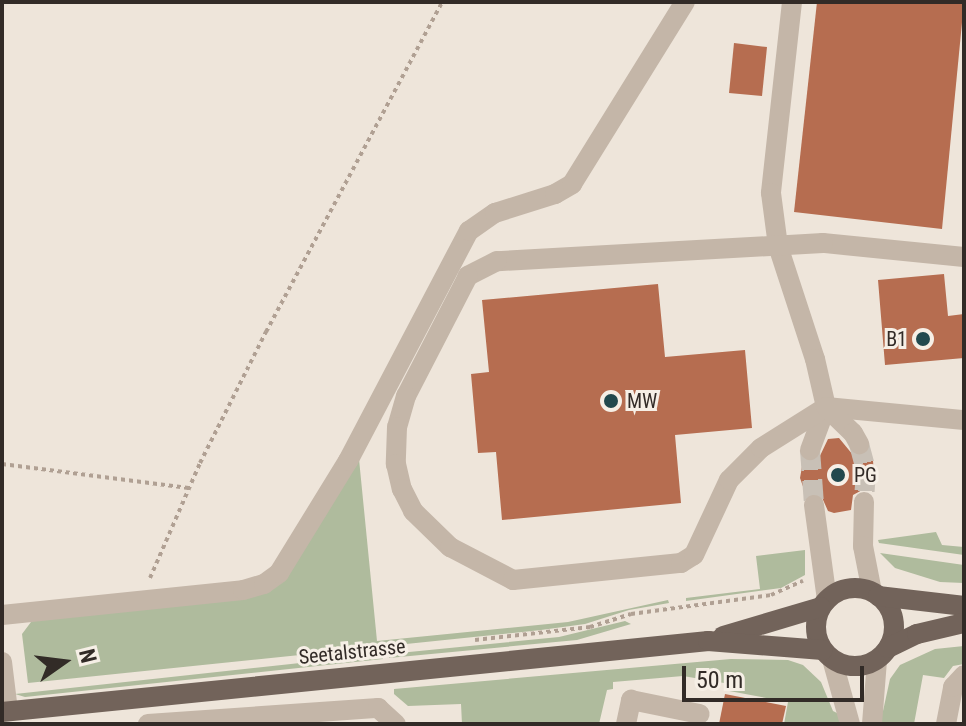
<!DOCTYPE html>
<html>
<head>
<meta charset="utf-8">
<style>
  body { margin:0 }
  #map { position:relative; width:966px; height:726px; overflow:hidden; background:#eee5da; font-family:"Roboto Condensed",sans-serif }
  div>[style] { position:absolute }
  .green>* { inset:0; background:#afbb9d }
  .building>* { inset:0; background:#b66d50 }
  .minor-tunnel>* { height:20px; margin-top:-10px; transform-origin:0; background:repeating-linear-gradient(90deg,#c8c0b6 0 20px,transparent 0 30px) }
  .path>* { height:4px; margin-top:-2px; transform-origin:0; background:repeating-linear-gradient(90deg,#b0a093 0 4px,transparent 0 8px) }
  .minor>* { height:20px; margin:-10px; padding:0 10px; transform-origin:10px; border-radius:10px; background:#c4b6a8 }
  .major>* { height:20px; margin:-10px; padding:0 10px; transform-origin:10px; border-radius:10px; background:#72635a }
  .major>.ring { margin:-10px; padding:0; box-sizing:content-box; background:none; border:20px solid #72635a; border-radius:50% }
  .dots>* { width:22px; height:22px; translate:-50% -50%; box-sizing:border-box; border:4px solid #f6efe6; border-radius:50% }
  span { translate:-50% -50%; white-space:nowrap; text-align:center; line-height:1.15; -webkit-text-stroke:6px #f6efe6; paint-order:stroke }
  .poi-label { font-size:20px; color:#322b27 }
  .right { translate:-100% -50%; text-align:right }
  .left { translate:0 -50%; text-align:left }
  .street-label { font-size:20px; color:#322b27 }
  .frame { position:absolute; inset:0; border:4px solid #322b27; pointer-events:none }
  .north { position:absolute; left:24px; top:622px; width:80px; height:80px; -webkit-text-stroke:6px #f6efe6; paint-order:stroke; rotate:76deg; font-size:22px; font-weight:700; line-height:32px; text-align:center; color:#322b27 }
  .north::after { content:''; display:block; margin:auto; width:28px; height:36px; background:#322b27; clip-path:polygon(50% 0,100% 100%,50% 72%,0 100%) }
  .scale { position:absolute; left:682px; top:666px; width:182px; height:36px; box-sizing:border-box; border:4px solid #322b27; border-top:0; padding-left:10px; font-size:24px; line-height:28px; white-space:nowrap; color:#322b27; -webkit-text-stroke:6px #f6efe6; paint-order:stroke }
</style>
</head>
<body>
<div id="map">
  <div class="green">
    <div style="clip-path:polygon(359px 459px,377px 641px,568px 622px,668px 600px,669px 603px,629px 610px,585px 624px,541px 630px,28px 683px,22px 634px,31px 622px,42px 616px,255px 593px)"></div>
    <div style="clip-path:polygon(936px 532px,942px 545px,964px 547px,964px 555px,879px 543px,878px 540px)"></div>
    <div style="clip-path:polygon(805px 550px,805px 575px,781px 588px,686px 601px,686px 598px,760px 589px,756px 556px)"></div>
    <div style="clip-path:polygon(880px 553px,964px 565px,964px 583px,940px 582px,895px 568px)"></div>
    <div style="clip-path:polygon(625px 621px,631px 624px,577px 640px,389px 658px,389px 654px,559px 637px)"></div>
    <div style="clip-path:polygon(964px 646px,964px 664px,953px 666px,944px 678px,923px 675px,914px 724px,877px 724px,878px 711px,883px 711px,890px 679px,900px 665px,935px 649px)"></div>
    <div style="clip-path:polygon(383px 654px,383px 659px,25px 697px,15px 694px)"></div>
    <div style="clip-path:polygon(731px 659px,788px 660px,803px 665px,821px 682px,833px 711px,841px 715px,843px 724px,784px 724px,788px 702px,724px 690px,724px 683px,683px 676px,613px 682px,613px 689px,607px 690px,599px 724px,462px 724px,461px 704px,408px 706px,394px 694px,394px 689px)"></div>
  </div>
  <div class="building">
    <div style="clip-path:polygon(817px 2px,964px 2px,942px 229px,794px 212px)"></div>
    <div style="clip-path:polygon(734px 43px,767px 47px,762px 96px,729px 93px)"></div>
    <div style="clip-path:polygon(944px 274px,948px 316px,964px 314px,964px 358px,885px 365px,878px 280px)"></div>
    <div style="clip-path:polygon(658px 284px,665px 357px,745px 350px,752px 428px,675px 435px,681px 503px,502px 520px,496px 452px,478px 453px,471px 374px,489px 372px,482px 300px)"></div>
    <div style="clip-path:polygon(839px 438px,853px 455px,868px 453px,873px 461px,875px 483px,871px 491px,864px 489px,853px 495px,851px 510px,834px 513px,828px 511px,820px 493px,806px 495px,800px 478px,803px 461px,818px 460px,828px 439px)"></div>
    <div style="clip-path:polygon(725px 694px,786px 706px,782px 724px,719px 724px)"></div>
  </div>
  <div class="minor-tunnel">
    <div style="left:859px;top:444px;width:28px;rotate:75deg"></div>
    <div style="left:866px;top:471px;width:31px;rotate:94deg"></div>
    <div style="left:810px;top:450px;width:55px;rotate:85.8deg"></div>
  </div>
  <div class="path">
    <div style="left:2px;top:464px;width:190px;rotate:7.3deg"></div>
    <div style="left:150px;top:578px;width:125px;rotate:-66.5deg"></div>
    <div style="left:200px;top:463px;width:147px;rotate:-63.3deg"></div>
    <div style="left:266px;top:332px;width:374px;rotate:-61.9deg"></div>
    <div style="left:475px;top:640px;width:116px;rotate:-6.4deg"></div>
    <div style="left:590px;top:627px;width:43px;rotate:-17.6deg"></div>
    <div style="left:631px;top:614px;width:141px;rotate:-7.7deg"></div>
    <div style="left:771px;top:595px;width:35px;rotate:-24deg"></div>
  </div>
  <div class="minor">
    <div style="left:792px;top:2px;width:192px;rotate:96.3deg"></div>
    <div style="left:771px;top:193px;width:53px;rotate:82.5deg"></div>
    <div style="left:778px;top:246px;width:119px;rotate:71.9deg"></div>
    <div style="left:815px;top:359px;width:49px;rotate:77.1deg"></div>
    <div style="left:826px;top:407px;width:46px;rotate:110.4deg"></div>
    <div style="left:964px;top:257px;width:142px;rotate:-174.3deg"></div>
    <div style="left:823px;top:243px;width:326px;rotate:176.8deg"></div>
    <div style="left:497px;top:261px;width:33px;rotate:153deg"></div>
    <div style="left:468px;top:276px;width:135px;rotate:117.3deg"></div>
    <div style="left:406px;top:396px;width:32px;rotate:106deg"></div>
    <div style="left:397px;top:427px;width:37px;rotate:92deg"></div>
    <div style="left:396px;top:464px;width:26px;rotate:77deg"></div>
    <div style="left:402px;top:489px;width:25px;rotate:63deg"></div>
    <div style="left:413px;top:511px;width:52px;rotate:44.2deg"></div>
    <div style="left:450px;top:547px;width:71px;rotate:27.6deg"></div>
    <div style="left:513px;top:580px;width:169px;rotate:-5.8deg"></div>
    <div style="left:681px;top:563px;width:15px;rotate:-32deg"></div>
    <div style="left:694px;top:555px;width:83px;rotate:-65deg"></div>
    <div style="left:729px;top:480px;width:45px;rotate:-45deg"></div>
    <div style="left:761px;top:448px;width:77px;rotate:-32.2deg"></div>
    <div style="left:826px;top:407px;width:139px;rotate:5.4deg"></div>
    <div style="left:826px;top:407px;width:37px;rotate:44deg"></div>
    <div style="left:853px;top:433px;width:13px;rotate:61deg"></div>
    <div style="left:864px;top:502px;width:44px;rotate:91.3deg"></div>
    <div style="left:863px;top:546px;width:47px;rotate:78.9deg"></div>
    <div style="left:814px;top:505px;width:96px;rotate:82.2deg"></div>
    <div style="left:2px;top:615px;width:242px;rotate:-5.9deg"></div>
    <div style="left:243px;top:590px;width:22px;rotate:-16deg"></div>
    <div style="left:264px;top:584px;width:19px;rotate:-36deg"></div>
    <div style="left:279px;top:573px;width:132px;rotate:-58.4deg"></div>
    <div style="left:348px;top:461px;width:260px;rotate:-62.3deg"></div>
    <div style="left:469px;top:231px;width:32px;rotate:-35deg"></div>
    <div style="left:495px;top:213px;width:63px;rotate:-17.6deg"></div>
    <div style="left:555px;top:194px;width:20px;rotate:-30deg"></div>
    <div style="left:572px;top:184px;width:214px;rotate:-58.2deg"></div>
    <div style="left:832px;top:659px;width:67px;rotate:74.5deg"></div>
    <div style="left:2px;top:662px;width:49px;rotate:83deg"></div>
    <div style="left:148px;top:724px;width:231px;rotate:-4deg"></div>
    <div style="left:378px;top:708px;width:24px;rotate:42deg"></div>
    <div style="left:626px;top:724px;width:25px;rotate:-78deg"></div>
    <div style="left:631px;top:700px;width:70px;rotate:11.5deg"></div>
    <div style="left:872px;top:724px;width:64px;rotate:-85.5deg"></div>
    <div style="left:946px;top:724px;width:38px;rotate:-79deg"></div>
    <div style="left:953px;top:687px;width:16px;rotate:-47deg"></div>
  </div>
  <div class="major">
    <div class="ring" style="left:816px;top:588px;width:58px;height:58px"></div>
    <div style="left:878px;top:596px;width:87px;rotate:6.6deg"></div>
    <div style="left:723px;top:636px;width:102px;rotate:-16.5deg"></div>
    <div style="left:888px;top:648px;width:32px;rotate:-26deg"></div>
    <div style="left:917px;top:634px;width:48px;rotate:-13.2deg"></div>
    <div style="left:2px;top:712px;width:710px;rotate:-5.74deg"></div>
    <div style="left:708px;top:641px;width:115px;rotate:4.5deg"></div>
  </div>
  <div class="dots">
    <div style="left:923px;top:339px;background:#22494e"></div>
    <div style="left:611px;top:401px;background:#22494e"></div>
    <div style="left:838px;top:475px;background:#22494e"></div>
  </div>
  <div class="poi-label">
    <span class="right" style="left:907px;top:339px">B1</span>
    <span class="left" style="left:627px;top:401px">MW</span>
    <span class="left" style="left:854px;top:475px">PG</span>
  </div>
  <div class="street-label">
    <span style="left:352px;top:652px;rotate:-6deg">Seetalstrasse</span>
  </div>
  <div class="frame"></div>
  <div class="north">N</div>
  <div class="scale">50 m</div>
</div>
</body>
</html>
